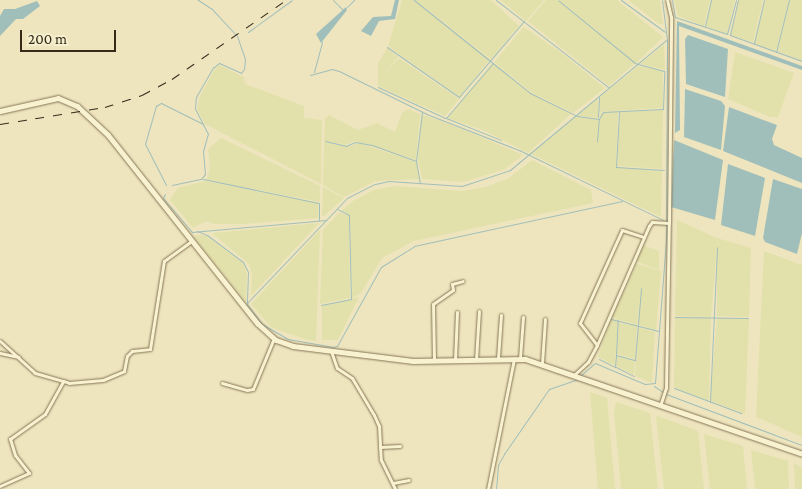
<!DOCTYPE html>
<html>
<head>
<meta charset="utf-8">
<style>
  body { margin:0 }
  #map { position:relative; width:802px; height:489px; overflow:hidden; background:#eee5be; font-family:"Crimson Pro",serif }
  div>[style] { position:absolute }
  .farmland>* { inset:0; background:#e3e1ab }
  .water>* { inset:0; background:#a1bfba }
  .stream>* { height:1px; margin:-0.5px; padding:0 0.5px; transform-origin:0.5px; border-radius:0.5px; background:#a1bfba }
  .roads { filter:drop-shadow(0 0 1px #867657) drop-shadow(0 0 1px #867657) }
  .minor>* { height:3px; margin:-1.5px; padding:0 1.5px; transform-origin:1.5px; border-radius:1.5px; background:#f9f2d1 }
  .secondary>* { height:5px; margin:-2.5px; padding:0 2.5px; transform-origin:2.5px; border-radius:2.5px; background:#f9f2d1 }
  .rail>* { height:1px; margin-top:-0.5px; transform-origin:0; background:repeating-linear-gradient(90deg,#352b1b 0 9px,transparent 0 18px) }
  span { translate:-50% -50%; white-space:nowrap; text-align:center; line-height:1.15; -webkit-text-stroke:5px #f5efcd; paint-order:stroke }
  .scale { position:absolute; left:20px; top:30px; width:96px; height:22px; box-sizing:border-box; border:2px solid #352b1b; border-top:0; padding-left:6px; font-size:15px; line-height:18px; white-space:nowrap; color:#352b1b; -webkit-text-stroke:4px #f5efcd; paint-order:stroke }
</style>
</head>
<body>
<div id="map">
  <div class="farmland">
    <div style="clip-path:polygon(402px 0,413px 0,490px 59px,460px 97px,388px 46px)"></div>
    <div style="clip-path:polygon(415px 0,491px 0,519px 26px,491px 59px)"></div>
    <div style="clip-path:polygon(500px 0,544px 0,526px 21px)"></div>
    <div style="clip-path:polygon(546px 0,557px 0,635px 63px,609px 86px,528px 21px)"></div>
    <div style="clip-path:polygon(559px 0,617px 0,663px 37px,636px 63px)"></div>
    <div style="clip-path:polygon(628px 0,660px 0,663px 24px,659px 24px)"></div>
    <div style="clip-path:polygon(674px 0,710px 0,704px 26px,678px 16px)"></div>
    <div style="clip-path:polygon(712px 0,735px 0,727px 34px,705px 26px)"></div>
    <div style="clip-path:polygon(739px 0,763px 0,753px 42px,731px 35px)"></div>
    <div style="clip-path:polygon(765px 0,789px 0,776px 51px,754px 43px)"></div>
    <div style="clip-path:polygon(790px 0,802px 0,802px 61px,777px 51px)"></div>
    <div style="clip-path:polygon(524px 27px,563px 54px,605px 88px,573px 113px,531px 92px,494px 62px)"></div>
    <div style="clip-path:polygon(664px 44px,665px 70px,640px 64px,651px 55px)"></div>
    <div style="clip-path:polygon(387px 48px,398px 57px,384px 74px,399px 58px,459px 99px,445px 116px,378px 86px,378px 64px)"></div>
    <div style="clip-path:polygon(735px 52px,794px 73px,778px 117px,770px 117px,728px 99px)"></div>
    <div style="clip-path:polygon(493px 63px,530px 93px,571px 114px,528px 153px,483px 130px,447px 118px)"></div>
    <div style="clip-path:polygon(219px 65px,244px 77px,245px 84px,304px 106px,304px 118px,322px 120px,321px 184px,205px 124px,197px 109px,200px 96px,213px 72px)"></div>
    <div style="clip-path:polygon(638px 66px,663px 71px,663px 108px,599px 112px,600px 97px)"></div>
    <div style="clip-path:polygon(598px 98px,598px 118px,578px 116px,578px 115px)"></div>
    <div style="clip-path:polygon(408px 109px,420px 114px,416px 160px,355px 141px,345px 145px,324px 141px,325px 118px,329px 115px,358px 130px,377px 123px,395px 132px,402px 113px)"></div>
    <div style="clip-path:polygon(663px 110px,662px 169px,617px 166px,620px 112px)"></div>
    <div style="clip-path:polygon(618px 112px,616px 167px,662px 171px,661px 217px,531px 154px,575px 117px,599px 120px,598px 142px,600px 113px)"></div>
    <div style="clip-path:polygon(421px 114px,467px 131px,523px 155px,505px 169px,464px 182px,422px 179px,418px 160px)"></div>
    <div style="clip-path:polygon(221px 138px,320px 186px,320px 202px,207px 180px,210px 167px,208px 149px)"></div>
    <div style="clip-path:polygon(324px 142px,347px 147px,359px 143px,417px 162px,419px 179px,375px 181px,344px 197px,323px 185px)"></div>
    <div style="clip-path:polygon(532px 160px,591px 190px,593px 203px,414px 241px,382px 258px,361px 293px,352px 298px,350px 215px,341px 211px,353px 201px,374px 190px,394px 186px,462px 191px,486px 187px,509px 178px)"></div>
    <div style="clip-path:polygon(205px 181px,318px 203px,319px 218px,243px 224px,214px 224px,206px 221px,193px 228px,170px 200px,178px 188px)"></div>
    <div style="clip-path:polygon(323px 187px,344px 198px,324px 216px,322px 216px)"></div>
    <div style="clip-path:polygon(339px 213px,349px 215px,350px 298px,320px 304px,323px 230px)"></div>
    <div style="clip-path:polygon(677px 220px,717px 238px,751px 248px,749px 317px,717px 316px,717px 246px,711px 317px,675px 316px)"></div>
    <div style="clip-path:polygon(319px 223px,251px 296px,252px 275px,249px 264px,212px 233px)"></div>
    <div style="clip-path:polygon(320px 230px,316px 341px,308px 340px,272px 328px,251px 304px)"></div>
    <div style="clip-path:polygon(198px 235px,205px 235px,243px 263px,247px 273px,246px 302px,194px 238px)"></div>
    <div style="clip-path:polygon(643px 245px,659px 251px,659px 270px,636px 261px)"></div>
    <div style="clip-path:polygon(764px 251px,802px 265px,802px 437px,756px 417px)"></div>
    <div style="clip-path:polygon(637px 264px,661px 271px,656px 330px,638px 325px,641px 288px,637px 325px,612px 318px)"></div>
    <div style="clip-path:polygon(359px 297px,338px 340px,322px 340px,322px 306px)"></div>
    <div style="clip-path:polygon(675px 317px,711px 318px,709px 401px,674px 388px)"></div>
    <div style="clip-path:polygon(717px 318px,749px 319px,745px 414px,710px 401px)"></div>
    <div style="clip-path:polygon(611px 319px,618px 321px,615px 366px,598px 357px)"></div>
    <div style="clip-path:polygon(619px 323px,637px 326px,635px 359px,617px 354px)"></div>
    <div style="clip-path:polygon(638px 327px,655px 332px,652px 383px,635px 376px)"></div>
    <div style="clip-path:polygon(617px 356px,635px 361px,634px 375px,616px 366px)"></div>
    <div style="clip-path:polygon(590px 392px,607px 398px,615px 489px,598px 489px)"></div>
    <div style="clip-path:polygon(616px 402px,650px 413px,658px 489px,621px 489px,614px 412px)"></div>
    <div style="clip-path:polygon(658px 416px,698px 431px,704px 489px,664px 489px,656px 417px)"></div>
    <div style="clip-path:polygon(704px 434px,743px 446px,747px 489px,710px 489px)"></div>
    <div style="clip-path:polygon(751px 450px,788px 461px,789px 489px,755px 489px)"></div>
    <div style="clip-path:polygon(794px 463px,802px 468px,802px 489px,795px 489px)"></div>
  </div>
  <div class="water">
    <div style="clip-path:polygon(395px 0,399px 0,395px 19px,379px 21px,371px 36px,361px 31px,373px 17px,391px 16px)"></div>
    <div style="clip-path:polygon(37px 1px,40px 6px,23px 19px,16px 19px,0 36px,0 16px,4px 9px,15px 9px)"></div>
    <div style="clip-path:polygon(346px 7px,347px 10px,321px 43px,316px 34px)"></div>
    <div style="clip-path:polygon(677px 21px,802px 66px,802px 70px,679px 26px,680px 130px,675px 133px)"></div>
    <div style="clip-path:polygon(688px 35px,728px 49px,725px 97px,686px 84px,685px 39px)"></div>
    <div style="clip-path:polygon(685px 89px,721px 101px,725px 106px,721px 150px,684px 137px)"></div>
    <div style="clip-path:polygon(729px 107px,777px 125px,772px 139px,774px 145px,802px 158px,802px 183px,723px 151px)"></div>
    <div style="clip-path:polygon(674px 140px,723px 160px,715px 220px,671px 207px)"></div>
    <div style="clip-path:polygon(728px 164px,765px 178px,755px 236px,721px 225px)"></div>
    <div style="clip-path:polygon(773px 179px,802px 189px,802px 233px,797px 254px,765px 242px,763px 238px)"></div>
  </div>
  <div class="stream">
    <div style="left:333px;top:0;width:14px;rotate:45deg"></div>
    <div style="left:414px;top:0;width:149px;rotate:38.7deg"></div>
    <div style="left:530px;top:93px;width:52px;rotate:26.1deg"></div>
    <div style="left:577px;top:116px;width:22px;rotate:8deg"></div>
    <div style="left:599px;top:119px;width:8px;rotate:-60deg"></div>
    <div style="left:603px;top:112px;width:60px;rotate:-2.9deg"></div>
    <div style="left:663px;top:109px;width:38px;rotate:-88deg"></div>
    <div style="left:664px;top:71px;width:30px;rotate:-165deg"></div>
    <div style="left:635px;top:63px;width:99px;rotate:-140.7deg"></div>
    <div style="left:496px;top:0;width:142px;rotate:37.8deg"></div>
    <div style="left:621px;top:0;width:54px;rotate:36deg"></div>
    <div style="left:672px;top:0;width:17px;rotate:80deg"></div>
    <div style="left:675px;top:17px;width:55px;rotate:18.1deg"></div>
    <div style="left:727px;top:34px;width:35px;rotate:-75deg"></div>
    <div style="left:738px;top:0;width:36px;rotate:103deg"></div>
    <div style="left:730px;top:35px;width:77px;rotate:19.9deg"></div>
    <div style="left:347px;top:7px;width:10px;rotate:-45deg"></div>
    <div style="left:705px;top:26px;width:27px;rotate:-77deg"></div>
    <div style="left:248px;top:32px;width:54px;rotate:-36deg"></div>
    <div style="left:754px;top:43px;width:44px;rotate:-76.9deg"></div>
    <div style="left:387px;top:47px;width:88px;rotate:34.8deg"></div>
    <div style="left:459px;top:97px;width:100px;rotate:-49.5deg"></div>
    <div style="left:776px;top:52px;width:54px;rotate:-76deg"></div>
    <div style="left:493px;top:63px;width:72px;rotate:130.5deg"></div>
    <div style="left:446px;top:118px;width:59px;rotate:21.8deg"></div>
    <div style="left:314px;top:72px;width:31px;rotate:-75deg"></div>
    <div style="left:310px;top:75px;width:23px;rotate:-15deg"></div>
    <div style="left:332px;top:69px;width:7px;rotate:16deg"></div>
    <div style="left:339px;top:71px;width:100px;rotate:26.1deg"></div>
    <div style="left:429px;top:115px;width:97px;rotate:21.3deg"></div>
    <div style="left:519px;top:150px;width:160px;rotate:25.9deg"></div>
    <div style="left:378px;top:87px;width:74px;rotate:24.8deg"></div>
    <div style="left:619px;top:112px;width:55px;rotate:93.1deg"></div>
    <div style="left:616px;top:167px;width:48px;rotate:3.6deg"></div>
    <div style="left:598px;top:117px;width:20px;rotate:-87deg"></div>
    <div style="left:325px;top:141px;width:22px;rotate:13deg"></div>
    <div style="left:346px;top:146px;width:10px;rotate:-24deg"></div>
    <div style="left:355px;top:142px;width:17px;rotate:10deg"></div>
    <div style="left:372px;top:145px;width:47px;rotate:20deg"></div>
    <div style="left:416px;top:161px;width:49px;rotate:-83deg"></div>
    <div style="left:597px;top:141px;width:21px;rotate:-85deg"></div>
    <div style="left:416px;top:161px;width:22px;rotate:80deg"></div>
    <div style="left:203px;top:179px;width:118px;rotate:11.7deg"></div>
    <div style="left:319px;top:203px;width:17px;rotate:90deg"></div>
    <div style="left:166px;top:185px;width:46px;rotate:-117.1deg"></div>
    <div style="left:145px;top:144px;width:40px;rotate:-74deg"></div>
    <div style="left:156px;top:106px;width:6px;rotate:-31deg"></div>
    <div style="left:161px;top:103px;width:47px;rotate:26.6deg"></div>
    <div style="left:172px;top:185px;width:30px;rotate:-12deg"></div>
    <div style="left:201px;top:179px;width:6px;rotate:-51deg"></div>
    <div style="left:205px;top:174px;width:23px;rotate:-95deg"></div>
    <div style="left:203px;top:151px;width:18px;rotate:-74deg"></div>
    <div style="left:208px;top:134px;width:29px;rotate:-117deg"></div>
    <div style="left:195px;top:108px;width:11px;rotate:-85deg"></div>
    <div style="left:196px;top:97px;width:34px;rotate:-60deg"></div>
    <div style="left:213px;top:68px;width:8px;rotate:-40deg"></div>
    <div style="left:219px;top:63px;width:24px;rotate:24deg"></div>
    <div style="left:241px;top:73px;width:5px;rotate:-53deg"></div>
    <div style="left:244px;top:69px;width:10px;rotate:-84deg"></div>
    <div style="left:245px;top:59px;width:24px;rotate:-109deg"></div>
    <div style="left:237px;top:36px;width:37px;rotate:-133deg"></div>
    <div style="left:212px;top:9px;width:17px;rotate:-147deg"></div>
    <div style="left:165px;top:194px;width:4px;rotate:117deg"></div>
    <div style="left:163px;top:198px;width:45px;rotate:49.5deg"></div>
    <div style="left:192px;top:232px;width:135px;rotate:-5.1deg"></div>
    <div style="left:197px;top:231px;width:11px;rotate:22deg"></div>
    <div style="left:207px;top:235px;width:45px;rotate:36.9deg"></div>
    <div style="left:243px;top:262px;width:11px;rotate:63deg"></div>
    <div style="left:248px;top:272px;width:32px;rotate:92deg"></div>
    <div style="left:247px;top:304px;width:25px;rotate:53deg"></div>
    <div style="left:262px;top:324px;width:30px;rotate:30deg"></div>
    <div style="left:288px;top:339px;width:46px;rotate:10.1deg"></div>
    <div style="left:333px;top:347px;width:4px;rotate:-14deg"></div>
    <div style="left:337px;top:346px;width:90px;rotate:-60.9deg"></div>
    <div style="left:381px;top:267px;width:39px;rotate:-32deg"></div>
    <div style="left:414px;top:246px;width:213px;rotate:-12.2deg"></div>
    <div style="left:247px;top:303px;width:145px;rotate:-46.4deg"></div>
    <div style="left:347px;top:198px;width:31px;rotate:-27deg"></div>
    <div style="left:375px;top:184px;width:14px;rotate:-12deg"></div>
    <div style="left:389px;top:181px;width:73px;rotate:3.9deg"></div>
    <div style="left:462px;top:186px;width:51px;rotate:-18.4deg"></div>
    <div style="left:510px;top:170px;width:203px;rotate:-39.8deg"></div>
    <div style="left:321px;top:305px;width:31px;rotate:-11deg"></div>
    <div style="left:351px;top:299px;width:84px;rotate:-91.4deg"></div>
    <div style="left:349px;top:215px;width:13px;rotate:-153deg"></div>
    <div style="left:675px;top:317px;width:73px;rotate:0.8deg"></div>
    <div style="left:611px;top:319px;width:49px;rotate:14.3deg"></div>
    <div style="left:616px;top:354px;width:34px;rotate:-87deg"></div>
    <div style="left:599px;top:359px;width:18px;rotate:27deg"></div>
    <div style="left:615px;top:367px;width:12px;rotate:-85deg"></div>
    <div style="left:616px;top:355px;width:20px;rotate:15deg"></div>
    <div style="left:635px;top:360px;width:72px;rotate:-85.2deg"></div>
    <div style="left:616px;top:367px;width:20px;rotate:27deg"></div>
    <div style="left:580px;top:376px;width:20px;rotate:-41deg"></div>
    <div style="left:595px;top:363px;width:54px;rotate:22.8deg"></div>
    <div style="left:645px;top:384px;width:10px;rotate:-6deg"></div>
    <div style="left:655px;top:383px;width:142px;rotate:-85.6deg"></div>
    <div style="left:666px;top:241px;width:201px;rotate:-89.7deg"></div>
    <div style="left:667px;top:40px;width:40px;rotate:-97.1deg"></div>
    <div style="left:654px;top:386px;width:11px;rotate:34deg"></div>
    <div style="left:674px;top:388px;width:72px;rotate:20.5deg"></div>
    <div style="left:666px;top:394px;width:145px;rotate:20.6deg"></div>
    <div style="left:710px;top:402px;width:155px;rotate:-87.4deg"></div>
    <div style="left:496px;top:489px;width:24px;rotate:-85deg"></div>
    <div style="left:498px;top:465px;width:13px;rotate:-61deg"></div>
    <div style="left:504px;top:454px;width:79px;rotate:-55.3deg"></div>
    <div style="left:549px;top:389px;width:31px;rotate:-19deg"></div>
  </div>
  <div class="roads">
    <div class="minor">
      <div style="left:0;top:341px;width:47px;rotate:42.4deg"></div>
      <div style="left:35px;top:373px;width:35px;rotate:16deg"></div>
      <div style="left:69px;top:383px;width:34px;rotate:-5deg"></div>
      <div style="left:103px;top:380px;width:23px;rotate:-23deg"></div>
      <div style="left:124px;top:371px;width:15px;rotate:-79deg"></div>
      <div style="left:127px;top:356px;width:7px;rotate:-45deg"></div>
      <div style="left:132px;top:351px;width:18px;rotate:-6deg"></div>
      <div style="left:150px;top:349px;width:89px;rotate:-81deg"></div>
      <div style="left:164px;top:261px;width:34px;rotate:-36deg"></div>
      <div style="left:597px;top:345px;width:130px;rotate:-66.4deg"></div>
      <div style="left:649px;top:226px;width:5px;rotate:-53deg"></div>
      <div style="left:652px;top:222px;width:17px;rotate:3deg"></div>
      <div style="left:331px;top:351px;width:18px;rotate:71deg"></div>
      <div style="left:337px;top:368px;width:18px;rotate:34deg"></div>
      <div style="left:352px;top:378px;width:43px;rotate:59.3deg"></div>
      <div style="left:374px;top:415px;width:12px;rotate:66deg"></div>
      <div style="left:379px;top:426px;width:34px;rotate:87deg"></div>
      <div style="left:381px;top:460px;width:32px;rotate:64deg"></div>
      <div style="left:0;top:353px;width:19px;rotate:12deg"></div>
      <div style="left:498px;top:358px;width:43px;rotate:-86deg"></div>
      <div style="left:520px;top:358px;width:41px;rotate:-85.8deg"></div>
      <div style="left:434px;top:360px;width:56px;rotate:-91deg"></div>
      <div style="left:433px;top:304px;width:24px;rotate:-35deg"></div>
      <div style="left:453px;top:290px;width:6px;rotate:-99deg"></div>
      <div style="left:452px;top:284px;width:11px;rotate:-15deg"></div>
      <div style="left:455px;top:360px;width:48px;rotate:-87.6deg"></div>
      <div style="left:476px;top:360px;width:49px;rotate:-86.5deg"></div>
      <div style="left:542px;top:363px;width:44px;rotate:-86.1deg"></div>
      <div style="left:575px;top:374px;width:18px;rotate:-43deg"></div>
      <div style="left:588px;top:362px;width:19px;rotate:-62deg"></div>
      <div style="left:597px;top:345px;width:28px;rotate:-128deg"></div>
      <div style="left:580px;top:323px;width:102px;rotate:-65.7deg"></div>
      <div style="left:622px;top:230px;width:23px;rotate:18deg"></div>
      <div style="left:222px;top:383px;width:26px;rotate:16deg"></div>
      <div style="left:247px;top:390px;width:6px;rotate:-9deg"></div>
      <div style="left:253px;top:389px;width:55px;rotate:-67.6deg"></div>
      <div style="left:661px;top:403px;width:16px;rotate:-72deg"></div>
      <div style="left:666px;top:388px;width:165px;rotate:-89deg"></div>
      <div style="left:669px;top:223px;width:206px;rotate:-89.4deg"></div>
      <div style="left:671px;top:17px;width:17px;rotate:-103deg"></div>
      <div style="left:380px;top:447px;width:20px;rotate:-3deg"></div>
      <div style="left:393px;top:483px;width:16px;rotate:-11deg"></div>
      <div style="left:0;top:486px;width:32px;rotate:-24deg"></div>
      <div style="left:29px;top:473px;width:23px;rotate:-128deg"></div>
      <div style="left:15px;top:455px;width:17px;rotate:-107deg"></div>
      <div style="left:10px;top:439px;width:43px;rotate:-35.5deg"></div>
      <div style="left:45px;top:414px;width:38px;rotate:-61deg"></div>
      <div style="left:488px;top:489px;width:133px;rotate:-78.7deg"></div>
    </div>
    <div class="secondary">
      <div style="left:0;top:111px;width:59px;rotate:-12.6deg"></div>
      <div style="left:58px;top:98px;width:21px;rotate:23deg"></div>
      <div style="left:77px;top:106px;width:42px;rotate:43.1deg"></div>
      <div style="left:108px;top:135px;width:241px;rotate:51.6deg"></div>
      <div style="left:258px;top:324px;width:24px;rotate:42deg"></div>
      <div style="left:276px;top:340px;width:18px;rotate:19deg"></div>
      <div style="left:293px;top:346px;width:121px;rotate:7.1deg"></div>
      <div style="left:413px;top:361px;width:112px;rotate:-1deg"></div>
      <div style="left:525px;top:359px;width:293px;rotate:18.9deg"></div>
    </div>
  </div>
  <div class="rail">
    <div style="left:0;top:124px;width:106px;rotate:-9.2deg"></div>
    <div style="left:105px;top:107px;width:39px;rotate:-18deg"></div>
    <div style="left:142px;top:95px;width:34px;rotate:-28deg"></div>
    <div style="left:172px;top:79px;width:139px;rotate:-34.7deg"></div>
  </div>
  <div class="scale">200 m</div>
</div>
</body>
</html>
